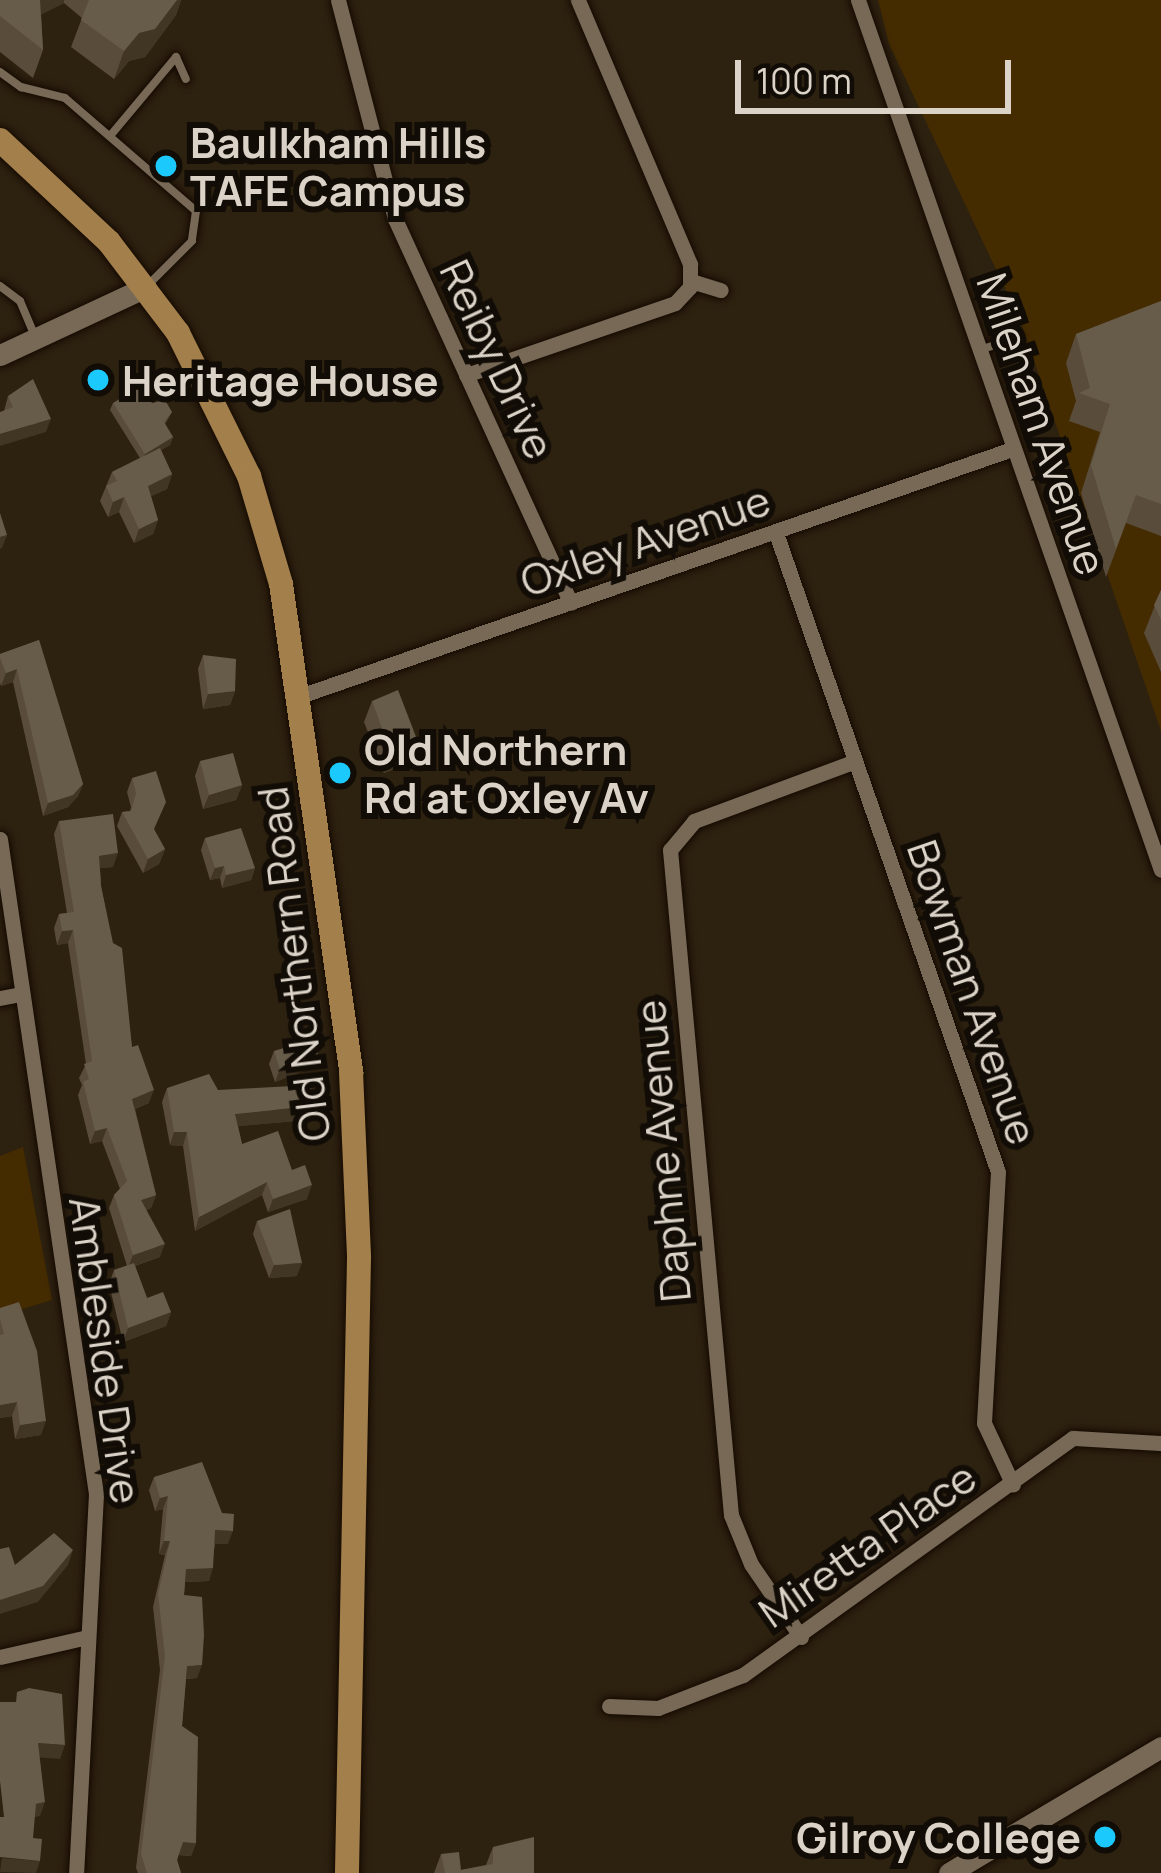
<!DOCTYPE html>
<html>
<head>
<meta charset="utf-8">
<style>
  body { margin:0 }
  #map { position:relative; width:1161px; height:1873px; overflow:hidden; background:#2d2110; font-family:Manrope,sans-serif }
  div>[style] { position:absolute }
  .green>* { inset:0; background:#442b00 }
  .roads { filter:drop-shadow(0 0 3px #150a00) drop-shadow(0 0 3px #150a00) }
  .service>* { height:8px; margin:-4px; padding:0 4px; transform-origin:4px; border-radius:4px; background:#776956 }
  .minor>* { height:15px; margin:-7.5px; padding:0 7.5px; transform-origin:7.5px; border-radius:7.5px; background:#776956 }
  .tertiary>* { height:21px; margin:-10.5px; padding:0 10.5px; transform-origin:10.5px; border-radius:10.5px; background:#776956 }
  .primary>* { height:24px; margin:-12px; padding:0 12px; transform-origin:12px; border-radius:12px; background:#a3804b }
  .wall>* { inset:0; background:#594c3b }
  .shaded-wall>* { inset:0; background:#413523 }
  .building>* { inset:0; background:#675b4a }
  .dots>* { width:33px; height:33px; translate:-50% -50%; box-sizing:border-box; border:6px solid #110c05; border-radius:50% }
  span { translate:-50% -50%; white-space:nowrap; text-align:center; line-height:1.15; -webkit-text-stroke:12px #110c05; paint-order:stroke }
  .poi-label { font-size:42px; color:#dbd3c8; font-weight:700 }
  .left { translate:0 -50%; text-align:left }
  .right { translate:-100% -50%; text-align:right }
  .street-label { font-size:42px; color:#dbd3c8 }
  .scale { position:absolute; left:735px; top:60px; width:276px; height:54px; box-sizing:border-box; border:6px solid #dbd3c8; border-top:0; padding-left:15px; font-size:36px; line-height:42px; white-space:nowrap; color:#dbd3c8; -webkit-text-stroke:9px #110c05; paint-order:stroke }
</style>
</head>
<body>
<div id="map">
  <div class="green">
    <div style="clip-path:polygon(878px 0,1161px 0,1161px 731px,1020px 320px,889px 44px)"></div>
    <div style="clip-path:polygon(23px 1147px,52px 1300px,0 1316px,0 1156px)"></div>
  </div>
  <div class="roads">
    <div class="service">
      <div style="left:0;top:72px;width:26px;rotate:36deg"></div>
      <div style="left:21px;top:87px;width:45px;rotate:14deg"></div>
      <div style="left:65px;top:98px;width:173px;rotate:40.8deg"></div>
      <div style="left:196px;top:211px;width:30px;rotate:98deg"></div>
      <div style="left:192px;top:241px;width:64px;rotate:135deg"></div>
      <div style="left:110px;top:136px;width:103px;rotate:-50.1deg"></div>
      <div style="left:176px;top:57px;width:24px;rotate:66deg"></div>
      <div style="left:0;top:286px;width:25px;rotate:37deg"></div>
      <div style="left:20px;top:301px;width:39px;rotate:67deg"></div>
      <div style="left:980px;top:350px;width:40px;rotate:-18.9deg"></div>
    </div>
    <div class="minor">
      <div style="left:338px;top:0;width:226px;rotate:75.4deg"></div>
      <div style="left:395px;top:219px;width:422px;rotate:65.4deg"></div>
      <div style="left:858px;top:0;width:921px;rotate:70.8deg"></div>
      <div style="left:691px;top:281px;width:31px;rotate:17deg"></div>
      <div style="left:466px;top:375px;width:221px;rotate:-19deg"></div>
      <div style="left:675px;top:303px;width:22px;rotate:-47deg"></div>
      <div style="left:690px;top:287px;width:23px;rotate:-90deg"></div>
      <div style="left:690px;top:264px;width:287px;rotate:-113deg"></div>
      <div style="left:776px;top:533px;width:676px;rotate:70.84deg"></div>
      <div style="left:998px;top:1172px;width:251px;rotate:93.2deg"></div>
      <div style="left:984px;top:1423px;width:68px;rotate:64.9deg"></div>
      <div style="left:300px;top:696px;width:754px;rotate:-19.13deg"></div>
      <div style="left:0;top:839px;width:662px;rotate:81.66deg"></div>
      <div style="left:96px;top:1494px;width:380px;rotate:93deg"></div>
      <div style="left:0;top:998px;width:21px;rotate:-11deg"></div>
      <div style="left:801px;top:1637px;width:88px;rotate:-124.4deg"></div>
      <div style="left:751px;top:1564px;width:53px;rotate:-112.2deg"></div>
      <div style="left:731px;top:1515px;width:668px;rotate:-95.24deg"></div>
      <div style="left:670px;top:850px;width:38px;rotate:-50deg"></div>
      <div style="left:694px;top:821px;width:172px;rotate:-20.4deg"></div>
      <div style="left:0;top:1657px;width:89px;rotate:-12.9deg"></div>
      <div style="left:609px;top:1706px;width:49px;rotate:2.3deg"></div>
      <div style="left:658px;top:1708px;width:91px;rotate:-21.2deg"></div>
      <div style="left:743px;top:1675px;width:406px;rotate:-35.7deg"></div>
      <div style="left:1073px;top:1438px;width:88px;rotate:3.3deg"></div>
    </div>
    <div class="tertiary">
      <div style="left:0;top:355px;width:161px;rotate:-25deg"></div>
      <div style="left:949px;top:1873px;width:247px;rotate:-30.7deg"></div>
    </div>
    <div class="primary">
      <div style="left:0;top:140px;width:149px;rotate:43.1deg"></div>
      <div style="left:109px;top:242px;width:114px;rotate:52.8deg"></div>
      <div style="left:178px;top:333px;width:160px;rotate:63.6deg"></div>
      <div style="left:249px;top:476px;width:113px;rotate:73.5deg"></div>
      <div style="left:281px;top:584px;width:493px;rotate:81.8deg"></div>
      <div style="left:351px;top:1072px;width:186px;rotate:87.5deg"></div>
      <div style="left:359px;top:1258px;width:615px;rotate:91.12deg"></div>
    </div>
  </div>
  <div class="wall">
    <div style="clip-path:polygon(0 0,181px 0,176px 15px,145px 57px,129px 61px,114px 79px,71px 47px,82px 18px,64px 3px,41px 14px,43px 50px,33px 78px,0 52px)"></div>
    <div style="clip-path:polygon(1161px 301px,1161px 536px,1126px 523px,1106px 577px,1081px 493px,1100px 432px,1069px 421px,1076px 401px,1066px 363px,1076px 334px)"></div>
    <div style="clip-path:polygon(8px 396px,46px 432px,4px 411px)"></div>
    <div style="clip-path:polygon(113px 403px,152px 403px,172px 412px,165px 424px,173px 437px,170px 445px,161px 450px,172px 474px,167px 489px,151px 496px,158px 520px,153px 534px,134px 543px,119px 512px,108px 517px,100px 501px,112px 472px,140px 458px,110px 410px)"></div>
    <div style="clip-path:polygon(1161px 590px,1161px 672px,1144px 633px)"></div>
    <div style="clip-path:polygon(39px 640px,83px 784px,78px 796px,68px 807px,43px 816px,13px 682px,1px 686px,0 683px,0 654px)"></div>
    <div style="clip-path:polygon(203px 655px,235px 691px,230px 705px,203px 709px,198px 669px)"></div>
    <div style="clip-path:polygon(372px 701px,418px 742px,410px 763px,384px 773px,364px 722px)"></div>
    <div style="clip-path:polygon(200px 761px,242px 785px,236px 800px,203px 809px,195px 776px)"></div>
    <div style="clip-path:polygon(132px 778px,154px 830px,165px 849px,159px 864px,143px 873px,117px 826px,122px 812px,130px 811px,131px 807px,127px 792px)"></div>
    <div style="clip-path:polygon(59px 821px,113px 867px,100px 868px,101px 886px,132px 1047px,149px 1103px,135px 1109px,156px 1195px,151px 1208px,146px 1210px,160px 1257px,135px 1266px,147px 1298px,171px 1312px,166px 1326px,123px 1342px,109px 1284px,114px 1270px,127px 1266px,109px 1208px,114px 1195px,120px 1189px,102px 1141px,90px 1144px,78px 1095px,82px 1085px,79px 1078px,86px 1064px,68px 943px,57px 945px,54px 928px,59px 914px,67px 913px,54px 834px)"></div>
    <div style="clip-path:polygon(205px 838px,255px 868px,251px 880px,222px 888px,220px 878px,210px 880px,201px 850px)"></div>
    <div style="clip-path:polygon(274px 1051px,313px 1067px,275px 1082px,269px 1064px)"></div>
    <div style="clip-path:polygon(167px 1088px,218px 1090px,307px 1120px,238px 1126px,242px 1144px,292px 1170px,307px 1199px,268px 1212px,262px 1195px,195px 1231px,183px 1146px,170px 1145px,162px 1102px)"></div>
    <div style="clip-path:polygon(257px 1221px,297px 1276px,269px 1278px,253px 1234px)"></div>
    <div style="clip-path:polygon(0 1308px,41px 1435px,15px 1439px,12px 1416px,0 1418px)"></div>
    <div style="clip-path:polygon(154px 1477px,228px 1544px,215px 1544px,209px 1581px,185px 1582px,184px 1595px,197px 1678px,186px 1679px,182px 1726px,196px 1843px,191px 1856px,178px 1855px,177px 1860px,181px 1873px,138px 1873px,136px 1868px,160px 1670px,153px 1607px,165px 1555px,159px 1554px,163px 1509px,155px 1511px,149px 1490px)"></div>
    <div style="clip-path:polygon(493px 1847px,534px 1873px,434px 1873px,441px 1854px,461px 1870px,486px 1865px)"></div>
  </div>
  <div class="shaded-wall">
    <div style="clip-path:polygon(37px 0,64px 0,64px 3px,29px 21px)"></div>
    <div style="clip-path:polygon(177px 0,181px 0,176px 15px,145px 57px,129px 61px,114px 79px,124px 51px,139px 33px)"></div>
    <div style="clip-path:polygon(51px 419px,46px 432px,0 446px,0 434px)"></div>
    <div style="clip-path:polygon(173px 437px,170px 445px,142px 462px,145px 454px)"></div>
    <div style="clip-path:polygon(172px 474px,167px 489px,143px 500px,148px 486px)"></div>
    <div style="clip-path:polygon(124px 497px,119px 512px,108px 517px,113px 502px)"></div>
    <div style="clip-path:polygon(158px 520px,153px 534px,134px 543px,139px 529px)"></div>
    <div style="clip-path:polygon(7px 535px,2px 548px,0 549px,0 537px)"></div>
    <div style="clip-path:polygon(17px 669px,13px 682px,1px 686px,6px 673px)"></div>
    <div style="clip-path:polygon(235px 691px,230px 705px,203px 709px,208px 694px)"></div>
    <div style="clip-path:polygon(418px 742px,410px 763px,384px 773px,391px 752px)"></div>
    <div style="clip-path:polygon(83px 784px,78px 796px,68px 807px,43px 816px,48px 803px)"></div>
    <div style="clip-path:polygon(242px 785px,236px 800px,203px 809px,209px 795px)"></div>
    <div style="clip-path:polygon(165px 849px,159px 864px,143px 873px,148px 859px)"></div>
    <div style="clip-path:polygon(118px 853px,113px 867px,94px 869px,99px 856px)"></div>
    <div style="clip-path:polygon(224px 866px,220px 878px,210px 880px,215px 868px)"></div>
    <div style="clip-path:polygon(255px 868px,251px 880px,222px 888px,226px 875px)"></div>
    <div style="clip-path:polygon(73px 930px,68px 943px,57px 945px,62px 931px)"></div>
    <div style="clip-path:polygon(318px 1054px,313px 1067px,275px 1082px,280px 1069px)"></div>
    <div style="clip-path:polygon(154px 1090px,149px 1103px,127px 1112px,132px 1099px)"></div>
    <div style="clip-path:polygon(312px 1106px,307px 1120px,230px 1127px,235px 1114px)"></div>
    <div style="clip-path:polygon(107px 1128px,102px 1141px,90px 1144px,95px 1131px)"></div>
    <div style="clip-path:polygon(174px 1132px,187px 1132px,183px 1146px,170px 1145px)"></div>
    <div style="clip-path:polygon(267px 1182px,262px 1195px,195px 1231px,199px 1217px)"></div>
    <div style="clip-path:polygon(312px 1185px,307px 1199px,268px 1212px,273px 1199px)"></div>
    <div style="clip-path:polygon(156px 1195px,151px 1208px,136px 1213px,141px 1200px)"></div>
    <div style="clip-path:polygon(165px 1244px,160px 1257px,128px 1268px,133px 1255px)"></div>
    <div style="clip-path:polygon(302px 1263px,297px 1276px,269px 1278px,274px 1265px)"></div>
    <div style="clip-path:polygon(171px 1312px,166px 1326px,123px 1342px,128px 1328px)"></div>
    <div style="clip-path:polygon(17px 1402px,12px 1416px,0 1418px,0 1405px)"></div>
    <div style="clip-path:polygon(46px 1421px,41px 1435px,15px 1439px,20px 1425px)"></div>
    <div style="clip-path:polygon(168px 1496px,163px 1509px,155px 1511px,160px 1498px)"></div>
    <div style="clip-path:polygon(215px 1530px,233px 1531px,228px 1544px,211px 1544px)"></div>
    <div style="clip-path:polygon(164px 1541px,170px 1541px,165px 1555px,159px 1554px)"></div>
    <div style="clip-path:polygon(73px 1550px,68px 1565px,38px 1602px,0 1614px,0 1600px)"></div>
    <div style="clip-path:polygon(213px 1568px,209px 1581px,181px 1582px,186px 1569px)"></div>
    <div style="clip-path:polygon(202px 1665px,197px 1678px,182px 1679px,187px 1666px)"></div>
    <div style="clip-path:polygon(38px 1743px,65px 1745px,60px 1759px,33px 1757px)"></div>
    <div style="clip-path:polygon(45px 1802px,40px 1816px,31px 1818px,36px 1804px)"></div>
    <div style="clip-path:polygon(183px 1842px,196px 1843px,191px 1856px,178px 1855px)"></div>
    <div style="clip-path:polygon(2px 1858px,40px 1861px,36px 1873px,0 1872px)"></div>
  </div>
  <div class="building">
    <div style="clip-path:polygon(0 0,40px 0,43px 50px,0 16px)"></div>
    <div style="clip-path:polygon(89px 0,177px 0,155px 29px,139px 33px,124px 51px,81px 20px)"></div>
    <div style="clip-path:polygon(1161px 301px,1161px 504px,1136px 495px,1116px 549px,1091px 465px,1110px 404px,1079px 393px,1090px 388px,1076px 334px)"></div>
    <div style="clip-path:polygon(33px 379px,51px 419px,0 434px,0 412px,13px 407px,8px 396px)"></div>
    <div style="clip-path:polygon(141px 386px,152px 403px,165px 400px,172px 412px,164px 422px,173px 437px,145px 454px,113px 403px)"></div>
    <div style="clip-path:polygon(160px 448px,172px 474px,148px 486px,158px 520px,139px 529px,124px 497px,113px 502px,106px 486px,117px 481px,112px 472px)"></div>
    <div style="clip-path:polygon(0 513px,7px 535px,0 537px)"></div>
    <div style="clip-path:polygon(1161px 590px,1161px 620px,1154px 605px)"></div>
    <div style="clip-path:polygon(39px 640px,83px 784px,73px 795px,48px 803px,17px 669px,6px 673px,0 658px,0 654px)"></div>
    <div style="clip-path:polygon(203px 655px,236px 659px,235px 691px,208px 694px)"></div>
    <div style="clip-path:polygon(398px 690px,418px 742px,391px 752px,372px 701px)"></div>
    <div style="clip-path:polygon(233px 753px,242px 785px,209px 795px,200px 761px)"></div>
    <div style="clip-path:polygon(156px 771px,166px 802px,154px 829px,165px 849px,148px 859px,122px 812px,131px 811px,136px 793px,132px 778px)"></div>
    <div style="clip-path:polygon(113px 814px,118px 853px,99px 856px,101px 886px,113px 943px,122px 948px,132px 1047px,138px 1045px,154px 1090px,132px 1099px,156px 1195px,141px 1200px,165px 1244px,133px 1255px,114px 1195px,127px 1181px,107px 1128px,95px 1131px,83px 1082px,89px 1079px,84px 1064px,92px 1061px,73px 930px,62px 931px,59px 914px,74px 912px,59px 821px)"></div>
    <div style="clip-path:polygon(241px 828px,255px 868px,226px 875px,224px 866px,215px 868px,205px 838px)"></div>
    <div style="clip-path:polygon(313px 1039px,318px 1054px,280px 1069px,274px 1051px)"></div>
    <div style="clip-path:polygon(209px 1074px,218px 1090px,311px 1085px,312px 1106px,235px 1114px,242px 1144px,278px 1131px,292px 1170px,305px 1165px,312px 1185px,273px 1199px,267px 1182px,199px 1217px,187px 1132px,174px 1132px,167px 1088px)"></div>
    <div style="clip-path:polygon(290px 1209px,302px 1263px,274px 1265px,257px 1221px)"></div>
    <div style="clip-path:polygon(134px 1263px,147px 1298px,163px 1292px,171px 1312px,128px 1328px,114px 1270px)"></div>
    <div style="clip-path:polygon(19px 1302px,37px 1351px,46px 1421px,20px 1425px,17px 1402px,0 1405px,0 1335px,4px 1334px,0 1319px,0 1308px)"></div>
    <div style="clip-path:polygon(202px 1462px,222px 1513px,234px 1514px,233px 1531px,215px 1530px,213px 1568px,186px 1569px,184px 1595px,202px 1597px,204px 1635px,202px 1665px,187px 1666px,182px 1726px,198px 1737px,196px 1843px,183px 1842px,177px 1860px,181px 1873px,147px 1873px,141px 1854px,165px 1656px,158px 1594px,170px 1541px,164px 1541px,168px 1496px,160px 1498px,154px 1477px)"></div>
    <div style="clip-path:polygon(54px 1533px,73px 1550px,43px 1586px,0 1600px,0 1549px,9px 1547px,15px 1565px)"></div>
    <div style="clip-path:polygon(29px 1688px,62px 1694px,65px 1745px,38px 1743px,45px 1802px,36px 1804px,33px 1838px,42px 1839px,40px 1861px,0 1857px,0 1817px,4px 1817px,0 1781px,0 1702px,16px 1702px,17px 1692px)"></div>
    <div style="clip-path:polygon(534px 1837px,534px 1873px,445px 1873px,441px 1854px,459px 1852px,461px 1870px,493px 1864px,493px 1847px)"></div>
  </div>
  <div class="dots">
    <div style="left:166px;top:166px;background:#1cc9fc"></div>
    <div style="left:98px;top:380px;background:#1cc9fc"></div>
    <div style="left:340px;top:773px;background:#1cc9fc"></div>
    <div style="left:1105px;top:1837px;background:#1cc9fc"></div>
  </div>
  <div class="poi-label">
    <span class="left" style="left:190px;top:166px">Baulkham Hills<br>TAFE Campus</span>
    <span class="left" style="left:122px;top:380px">Heritage House</span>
    <span class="left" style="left:364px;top:773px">Old Northern<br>Rd at Oxley Av</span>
    <span class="right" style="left:1081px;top:1837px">Gilroy College</span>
  </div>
  <div class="street-label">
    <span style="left:498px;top:359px;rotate:65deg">Reiby Drive</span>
    <span style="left:1042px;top:424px;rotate:71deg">Mileham Avenue</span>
    <span style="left:645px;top:540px;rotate:-19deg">Oxley Avenue</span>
    <span style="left:293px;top:964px;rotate:-97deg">Old Northern Road</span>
    <span style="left:973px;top:992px;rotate:71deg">Bowman Avenue</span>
    <span style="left:662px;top:1151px;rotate:-95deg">Daphne Avenue</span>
    <span style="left:106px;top:1350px;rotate:82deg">Ambleside Drive</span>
    <span style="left:867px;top:1544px;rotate:-35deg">Miretta Place</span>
  </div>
  <div class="scale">100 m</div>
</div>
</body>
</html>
